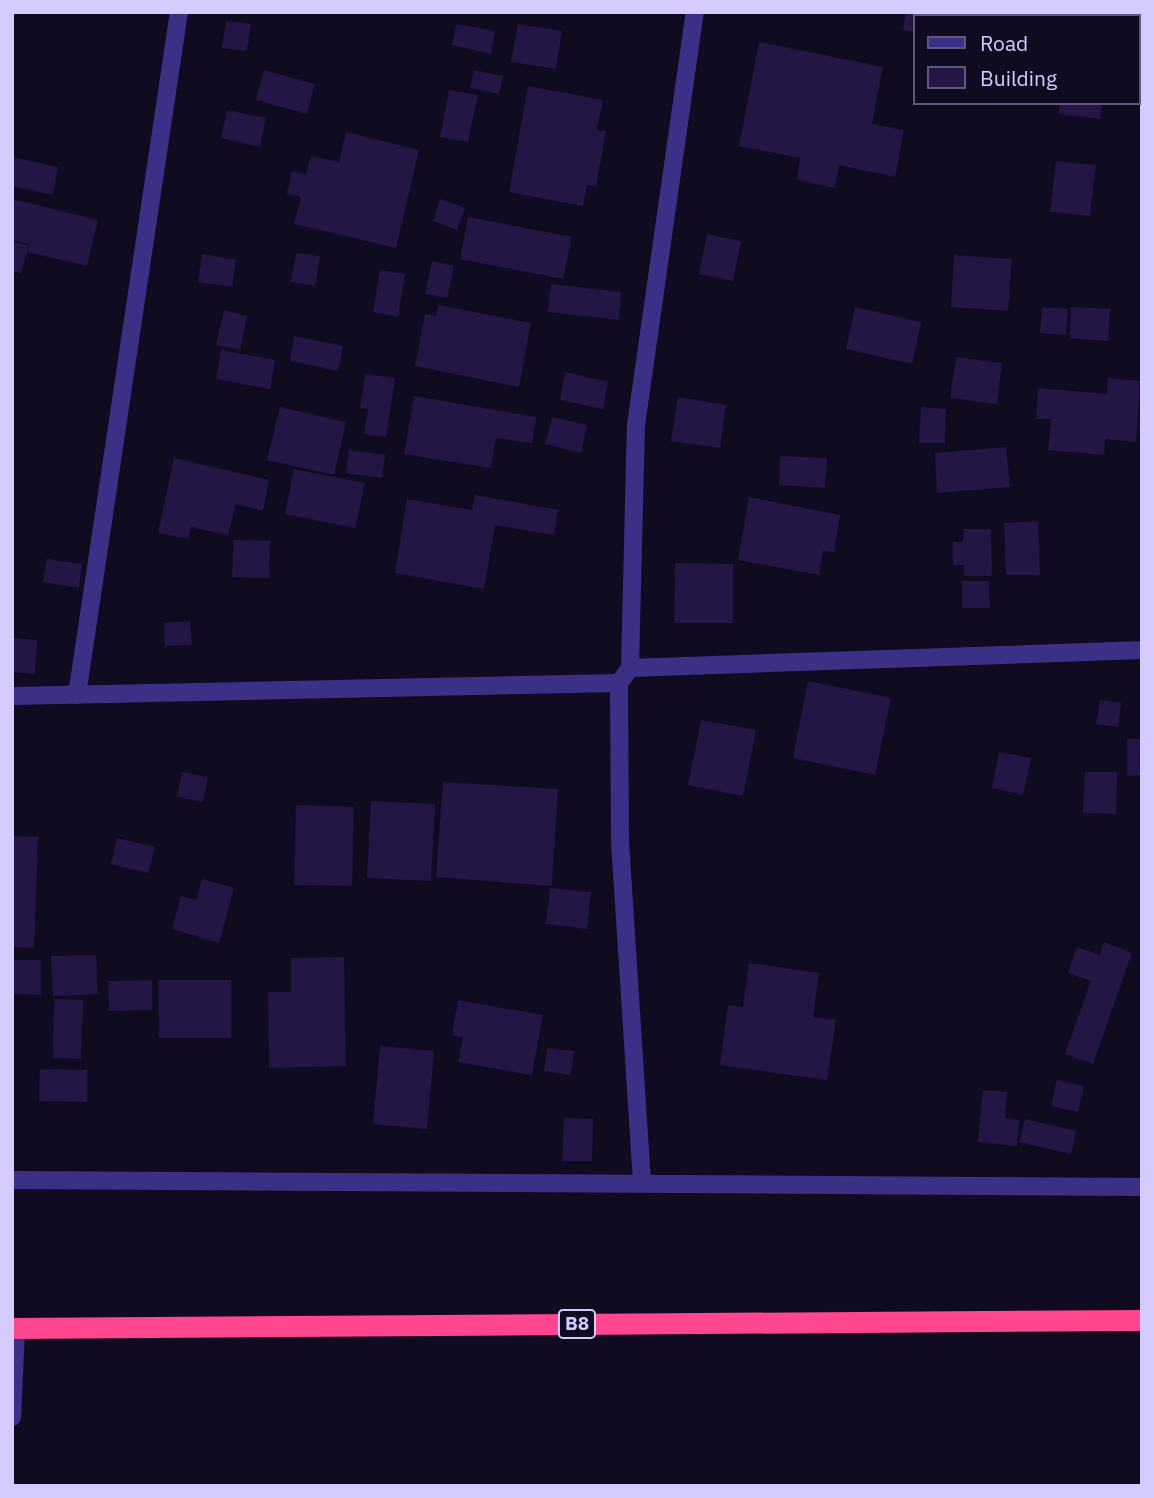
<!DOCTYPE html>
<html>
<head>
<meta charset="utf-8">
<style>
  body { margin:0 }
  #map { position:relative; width:1154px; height:1498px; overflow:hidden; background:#110b21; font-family:"IBM Plex Sans",sans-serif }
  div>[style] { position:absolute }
  .building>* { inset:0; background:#231544 }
  .minor>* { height:18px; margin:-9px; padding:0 9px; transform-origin:9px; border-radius:9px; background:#3b3086 }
  .highway>* { height:21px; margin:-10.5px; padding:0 10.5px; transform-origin:10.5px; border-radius:10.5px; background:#ff468e }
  span { translate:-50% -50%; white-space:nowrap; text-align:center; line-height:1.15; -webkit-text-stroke:6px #110b21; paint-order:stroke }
  .shield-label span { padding:2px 5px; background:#110b21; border:2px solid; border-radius:5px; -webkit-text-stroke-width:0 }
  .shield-label { font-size:19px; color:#d6cbff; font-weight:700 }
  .frame { position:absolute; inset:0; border:14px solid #d6cbff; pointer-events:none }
  .legend { position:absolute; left:913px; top:14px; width:228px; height:91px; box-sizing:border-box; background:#110b21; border:2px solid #60587a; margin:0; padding:9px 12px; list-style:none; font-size:21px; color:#d6cbff }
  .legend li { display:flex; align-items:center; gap:14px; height:35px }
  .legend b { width:35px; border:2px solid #60587a }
</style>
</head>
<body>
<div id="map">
  <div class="building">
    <div style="clip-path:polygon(906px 12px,950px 12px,960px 15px,914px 16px,914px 32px,903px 30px)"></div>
    <div style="clip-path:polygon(1094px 12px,1094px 16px,1049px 14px,1049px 12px)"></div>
    <div style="clip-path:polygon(226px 21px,251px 24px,247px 51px,222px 48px)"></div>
    <div style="clip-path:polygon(456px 24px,495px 31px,491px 54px,452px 45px)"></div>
    <div style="clip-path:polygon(518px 24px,562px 31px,556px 69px,511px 62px)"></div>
    <div style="clip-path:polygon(759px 42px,883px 67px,872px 124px,904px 130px,895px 177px,839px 165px,835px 188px,797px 180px,800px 158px,739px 146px)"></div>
    <div style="clip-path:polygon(264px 70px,315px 84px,307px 114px,256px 100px)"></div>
    <div style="clip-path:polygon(474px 70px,503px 76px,499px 94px,470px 88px)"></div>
    <div style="clip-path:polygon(528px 86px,603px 100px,597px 130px,606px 131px,596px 187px,587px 185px,583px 206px,509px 192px)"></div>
    <div style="clip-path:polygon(449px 90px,478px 95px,468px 142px,440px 137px)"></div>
    <div style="clip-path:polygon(1060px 103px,1102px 103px,1100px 119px,1058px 114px)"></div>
    <div style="clip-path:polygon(227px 110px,266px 118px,260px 147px,221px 138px)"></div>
    <div style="clip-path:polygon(346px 132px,419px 150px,396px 248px,294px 224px,301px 197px,287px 193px,292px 171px,306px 175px,311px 156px,339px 162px)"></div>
    <div style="clip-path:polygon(12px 157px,58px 167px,53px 195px,12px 186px)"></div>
    <div style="clip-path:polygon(1056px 161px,1096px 165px,1090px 216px,1050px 212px)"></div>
    <div style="clip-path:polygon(12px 199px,98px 220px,87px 266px,28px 252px,30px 244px,12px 240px)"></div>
    <div style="clip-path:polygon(440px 199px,465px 208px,457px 230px,433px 221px)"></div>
    <div style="clip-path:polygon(468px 217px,572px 237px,563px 279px,460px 259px)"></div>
    <div style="clip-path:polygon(707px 234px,741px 241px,733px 281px,699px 274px)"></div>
    <div style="clip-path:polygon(12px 241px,29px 245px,21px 273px,12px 271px)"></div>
    <div style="clip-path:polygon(296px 253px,320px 256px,315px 286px,291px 282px)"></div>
    <div style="clip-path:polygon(202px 254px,236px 260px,232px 287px,198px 282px)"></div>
    <div style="clip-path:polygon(954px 255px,1012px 259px,1008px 311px,951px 307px)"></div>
    <div style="clip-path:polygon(432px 261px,454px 266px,447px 298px,425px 294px)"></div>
    <div style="clip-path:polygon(380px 270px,405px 274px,398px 317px,373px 312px)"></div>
    <div style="clip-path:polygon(551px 284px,621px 292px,619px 320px,548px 312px)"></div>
    <div style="clip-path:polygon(438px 305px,531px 323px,519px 387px,415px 366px,425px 314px,436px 316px)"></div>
    <div style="clip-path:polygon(855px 307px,921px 322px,912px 364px,846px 349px)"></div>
    <div style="clip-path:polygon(1042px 307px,1068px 309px,1066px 335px,1040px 333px)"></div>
    <div style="clip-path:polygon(1071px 307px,1110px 309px,1108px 341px,1070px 338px)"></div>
    <div style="clip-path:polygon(224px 310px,247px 316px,240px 350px,216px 345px)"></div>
    <div style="clip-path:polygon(294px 336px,343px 346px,338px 371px,290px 361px)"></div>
    <div style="clip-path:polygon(221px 350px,275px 360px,270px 389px,216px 379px)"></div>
    <div style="clip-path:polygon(956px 357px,1002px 363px,997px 404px,950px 398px)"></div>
    <div style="clip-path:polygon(565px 372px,608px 382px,603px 409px,560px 400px)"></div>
    <div style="clip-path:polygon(365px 374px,395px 378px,386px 437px,364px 434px,368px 409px,360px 408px)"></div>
    <div style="clip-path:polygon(1108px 378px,1140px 381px,1136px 442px,1105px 439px,1104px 455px,1048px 450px,1051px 419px,1036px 419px,1038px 388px,1107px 394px)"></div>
    <div style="clip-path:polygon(414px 396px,536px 417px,532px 443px,496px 438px,491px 468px,404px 454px)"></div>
    <div style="clip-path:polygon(678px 397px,726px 405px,720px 448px,671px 441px)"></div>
    <div style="clip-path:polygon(280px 407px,346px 422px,334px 475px,267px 460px)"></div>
    <div style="clip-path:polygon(921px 407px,946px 409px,945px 443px,919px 443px)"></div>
    <div style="clip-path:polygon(552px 417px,587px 425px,581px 453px,545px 444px)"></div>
    <div style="clip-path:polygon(1006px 447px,1010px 487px,937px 493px,935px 453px)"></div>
    <div style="clip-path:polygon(349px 450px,385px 455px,382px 478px,346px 473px)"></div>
    <div style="clip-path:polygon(780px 456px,827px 458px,825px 488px,779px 485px)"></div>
    <div style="clip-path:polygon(174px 458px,269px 480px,263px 511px,236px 504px,228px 535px,191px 527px,188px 539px,158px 533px)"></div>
    <div style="clip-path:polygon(294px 469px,365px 483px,355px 528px,285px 514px)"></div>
    <div style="clip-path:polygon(475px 495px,558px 510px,554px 535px,495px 525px,484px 589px,395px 573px,407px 499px,472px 510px)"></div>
    <div style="clip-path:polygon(749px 497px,840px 515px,834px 552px,823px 551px,819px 575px,738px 560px)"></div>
    <div style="clip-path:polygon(1038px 521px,1040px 575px,1006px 575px,1004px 523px)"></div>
    <div style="clip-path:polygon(964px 529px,991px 529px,992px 576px,964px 576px,964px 565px,953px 565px,953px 542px,963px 542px)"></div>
    <div style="clip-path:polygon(234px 540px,270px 541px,269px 578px,232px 577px)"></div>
    <div style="clip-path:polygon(47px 559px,82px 564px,79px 588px,43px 582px)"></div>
    <div style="clip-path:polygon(675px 563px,733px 564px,733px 623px,674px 623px)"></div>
    <div style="clip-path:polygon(962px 581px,989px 581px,990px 608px,962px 608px)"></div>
    <div style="clip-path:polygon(190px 621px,192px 645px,165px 646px,164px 623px)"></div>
    <div style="clip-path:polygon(12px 638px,37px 640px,35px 674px,12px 672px)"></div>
    <div style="clip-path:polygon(808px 681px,891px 698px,875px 775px,793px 758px)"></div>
    <div style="clip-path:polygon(1100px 700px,1121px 703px,1118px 727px,1096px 724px)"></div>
    <div style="clip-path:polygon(701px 720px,756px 730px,743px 796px,688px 785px)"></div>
    <div style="clip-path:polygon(1127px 739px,1142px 739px,1142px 775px,1127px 776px)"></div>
    <div style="clip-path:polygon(999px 752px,1031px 758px,1023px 795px,992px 788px)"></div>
    <div style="clip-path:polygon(182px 772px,208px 777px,203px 802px,177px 797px)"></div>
    <div style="clip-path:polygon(1085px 772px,1117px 772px,1116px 814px,1083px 813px)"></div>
    <div style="clip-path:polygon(443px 782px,558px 789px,552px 886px,436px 877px)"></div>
    <div style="clip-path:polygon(371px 801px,435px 804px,431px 881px,367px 878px)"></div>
    <div style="clip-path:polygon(296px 805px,354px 807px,352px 886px,294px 885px)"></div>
    <div style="clip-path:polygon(12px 836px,38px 837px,34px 948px,12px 947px)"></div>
    <div style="clip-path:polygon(117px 838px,155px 847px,148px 873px,111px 864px)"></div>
    <div style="clip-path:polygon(202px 879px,234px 888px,219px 943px,172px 929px,181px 896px,196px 900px)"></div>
    <div style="clip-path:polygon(550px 888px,591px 892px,587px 929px,546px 924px)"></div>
    <div style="clip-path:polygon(1104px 942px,1132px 953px,1093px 1064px,1065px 1054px,1091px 981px,1068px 973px,1077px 947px,1100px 955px)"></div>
    <div style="clip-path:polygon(96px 955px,98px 994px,53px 996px,51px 956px)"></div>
    <div style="clip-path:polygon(344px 957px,346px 1066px,269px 1068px,268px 992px,291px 992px,291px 958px)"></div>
    <div style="clip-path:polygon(13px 960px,41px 960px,41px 995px,13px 994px)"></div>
    <div style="clip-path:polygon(749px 963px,819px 973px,813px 1017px,836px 1020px,827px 1080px,720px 1065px,728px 1005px,743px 1007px)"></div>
    <div style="clip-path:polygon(152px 980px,152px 1010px,109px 1011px,108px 981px)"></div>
    <div style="clip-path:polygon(158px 980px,231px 980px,231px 1038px,159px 1038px)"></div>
    <div style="clip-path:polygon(54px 999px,83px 1000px,81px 1059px,53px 1058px)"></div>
    <div style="clip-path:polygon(458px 1000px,543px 1015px,532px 1075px,458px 1062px,463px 1037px,452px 1035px)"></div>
    <div style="clip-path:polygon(380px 1046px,434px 1051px,427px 1129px,373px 1124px)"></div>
    <div style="clip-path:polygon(547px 1048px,574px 1051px,571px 1075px,544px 1071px)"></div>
    <div style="clip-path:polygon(40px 1069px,87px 1070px,87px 1102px,39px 1101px)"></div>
    <div style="clip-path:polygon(1057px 1080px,1084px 1086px,1078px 1112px,1051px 1106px)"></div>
    <div style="clip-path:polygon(983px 1090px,1007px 1092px,1005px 1118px,1019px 1120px,1017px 1146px,978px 1142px)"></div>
    <div style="clip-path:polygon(564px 1118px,593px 1119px,592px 1161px,562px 1161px)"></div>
    <div style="clip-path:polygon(1025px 1119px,1076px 1131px,1071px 1154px,1019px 1142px)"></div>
  </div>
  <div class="minor">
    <div style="left:630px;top:668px;width:512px;rotate:-2.01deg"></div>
    <div style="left:77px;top:695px;width:691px;rotate:-81.51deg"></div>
    <div style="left:12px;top:696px;width:607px;rotate:-1.23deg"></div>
    <div style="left:12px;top:1180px;width:1130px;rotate:0.35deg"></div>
    <div style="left:642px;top:1182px;width:344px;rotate:-93.7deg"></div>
    <div style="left:620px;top:839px;width:156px;rotate:-90.4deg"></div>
    <div style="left:619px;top:683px;width:19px;rotate:-54deg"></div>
    <div style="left:630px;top:668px;width:243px;rotate:-88.6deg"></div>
    <div style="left:636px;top:425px;width:417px;rotate:-81.9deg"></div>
    <div style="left:12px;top:1417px;width:89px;rotate:-87.4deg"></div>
  </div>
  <div class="highway">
    <div style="left:12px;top:1328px;width:1130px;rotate:-0.41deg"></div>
  </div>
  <div class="shield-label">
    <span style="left:577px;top:1324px">B8</span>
  </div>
  <div class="frame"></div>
  <ul class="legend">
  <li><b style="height:9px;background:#3b3086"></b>Road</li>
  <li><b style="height:19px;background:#231544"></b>Building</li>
  </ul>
</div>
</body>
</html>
